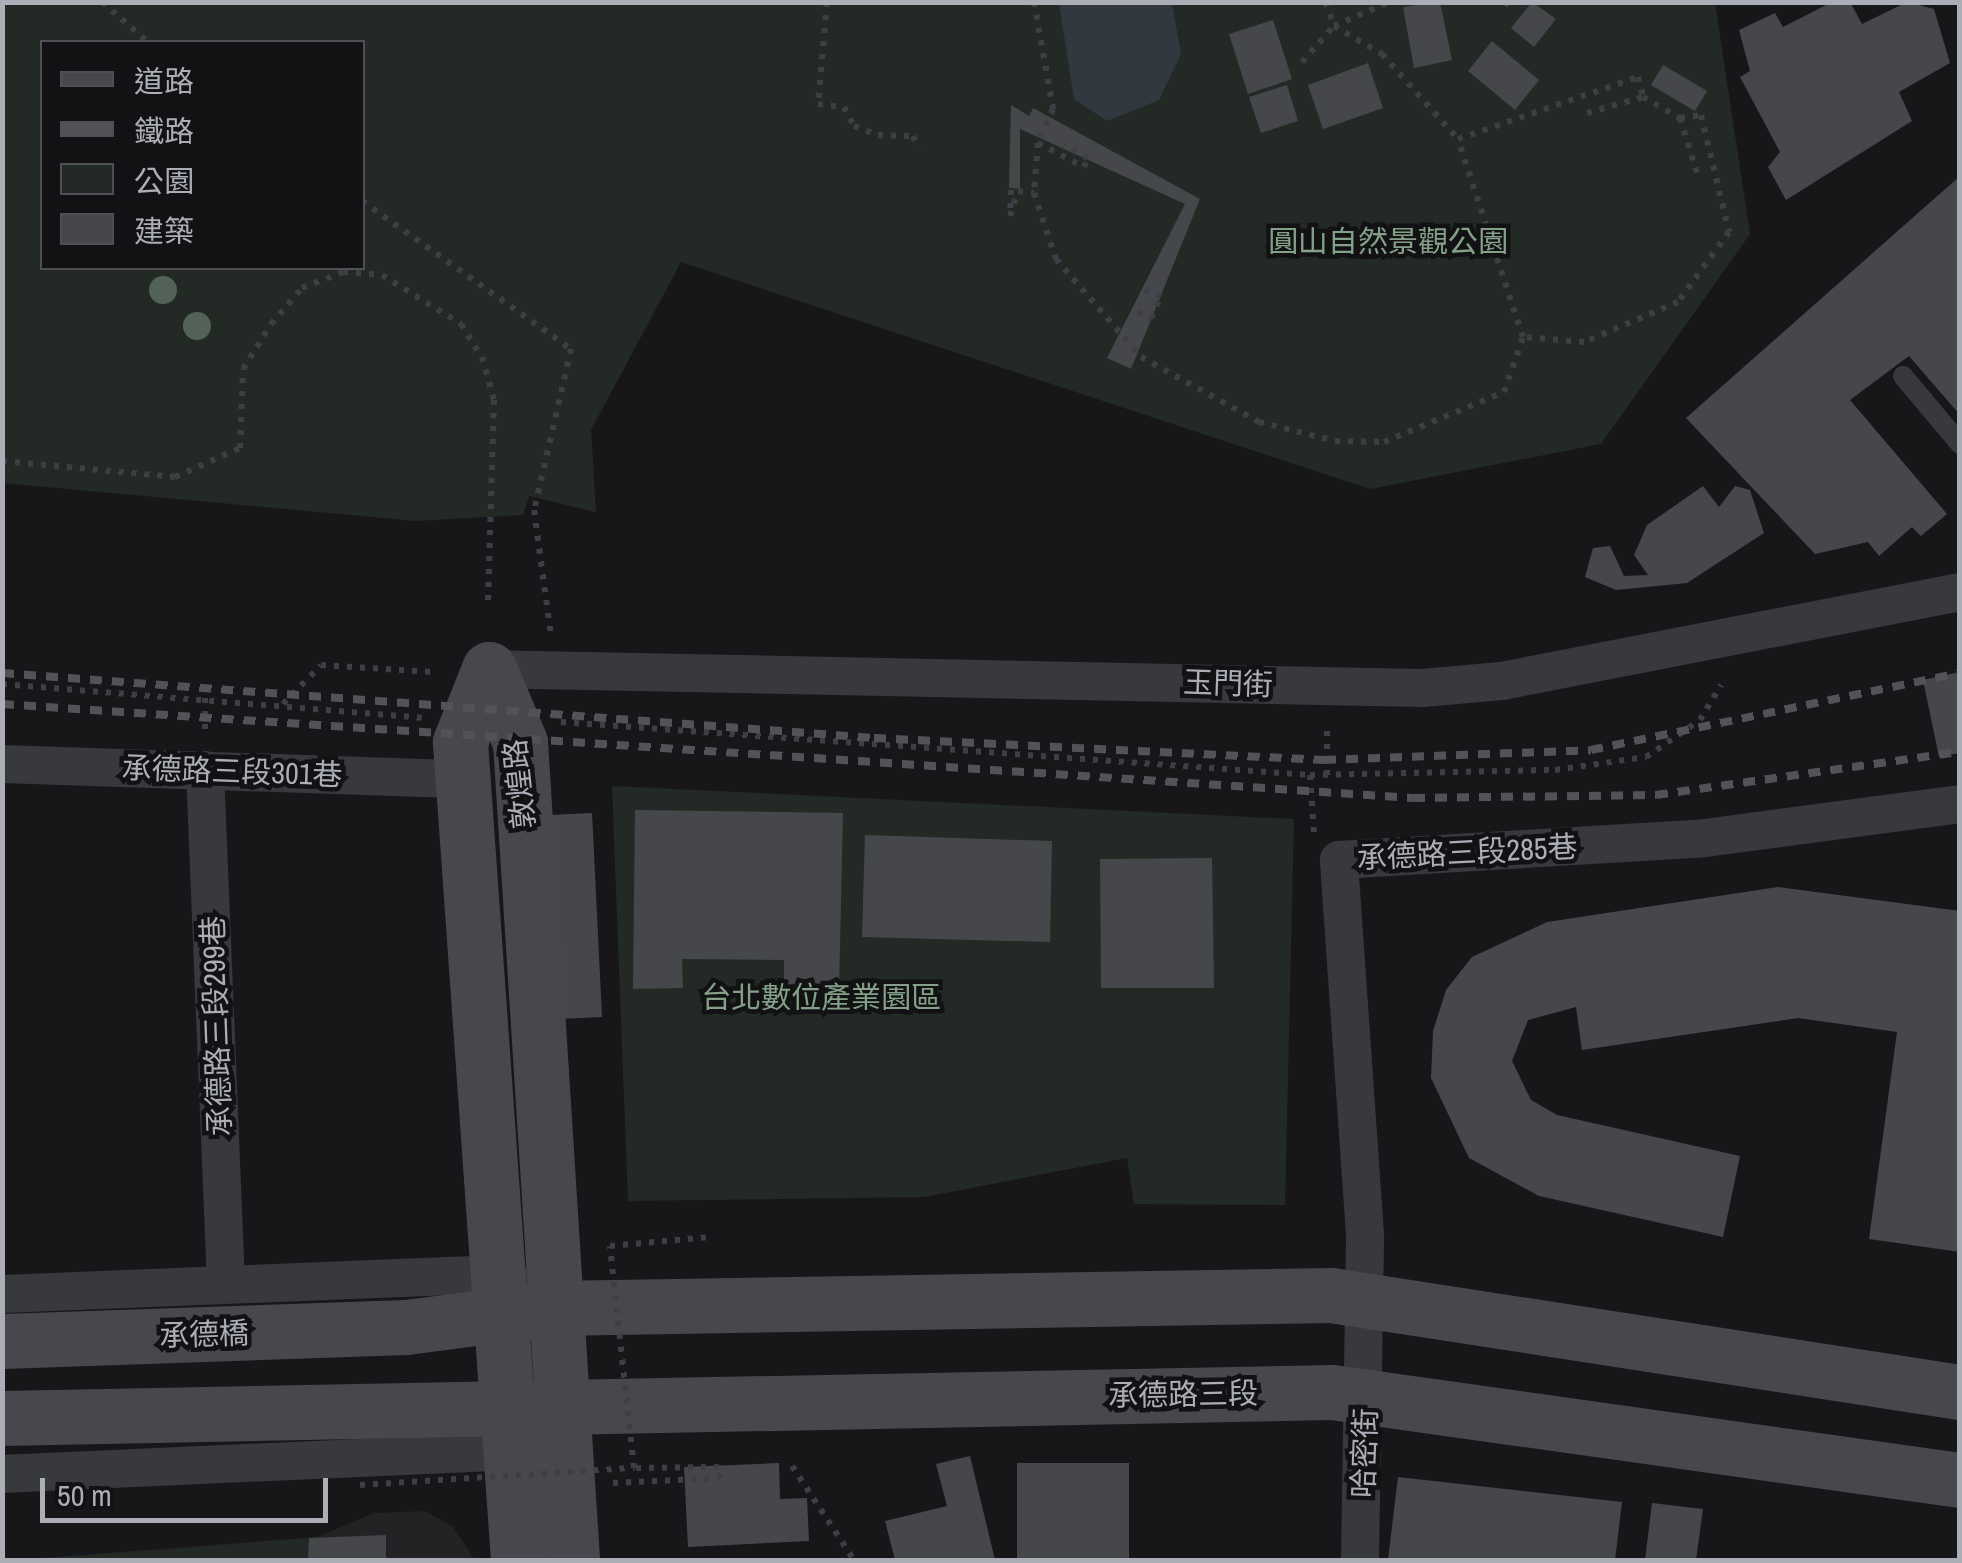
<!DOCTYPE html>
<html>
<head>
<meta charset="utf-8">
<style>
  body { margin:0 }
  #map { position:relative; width:1962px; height:1563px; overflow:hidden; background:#171719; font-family:"Archivo Narrow","Noto Sans TC",sans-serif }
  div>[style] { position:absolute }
  .built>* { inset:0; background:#232325 }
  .green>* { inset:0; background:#232a25 }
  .water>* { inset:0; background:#323840 }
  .building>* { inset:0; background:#46474b }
  .path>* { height:6px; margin-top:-3px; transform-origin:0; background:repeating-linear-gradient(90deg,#3e3f44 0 5px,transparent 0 13px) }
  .lane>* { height:20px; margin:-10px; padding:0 10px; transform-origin:10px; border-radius:10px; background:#38393d }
  .street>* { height:38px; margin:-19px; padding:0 19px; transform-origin:19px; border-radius:19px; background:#38393d }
  .secondary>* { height:55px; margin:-27.5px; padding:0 27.5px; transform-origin:27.5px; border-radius:27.5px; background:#47474d }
  .rail>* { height:8px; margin-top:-4px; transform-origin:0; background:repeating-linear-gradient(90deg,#525258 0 12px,transparent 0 22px) }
  .path-bridge>* { height:6px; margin-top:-3px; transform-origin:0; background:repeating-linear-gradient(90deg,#3e3f44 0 5px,transparent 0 13px) }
  .trees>* { width:28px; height:28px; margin:-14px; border-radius:50%; background:#536256 }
  span { translate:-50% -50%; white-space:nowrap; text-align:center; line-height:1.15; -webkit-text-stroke:9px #121214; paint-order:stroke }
  .park-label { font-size:30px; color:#84a088 }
  .street-label { font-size:30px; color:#abadb7 }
  .frame { position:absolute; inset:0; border:5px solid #abadb7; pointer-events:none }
  .legend { position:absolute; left:40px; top:40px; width:325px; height:230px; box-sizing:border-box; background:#121214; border:2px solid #4f5055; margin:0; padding:12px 18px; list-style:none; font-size:30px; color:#abadb7 }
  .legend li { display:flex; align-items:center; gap:20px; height:50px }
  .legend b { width:50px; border:2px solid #4f5055 }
  .scale { position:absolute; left:40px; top:1478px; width:288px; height:45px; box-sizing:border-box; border:5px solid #abadb7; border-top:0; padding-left:12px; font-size:30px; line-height:35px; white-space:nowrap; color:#abadb7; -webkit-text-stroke:8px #121214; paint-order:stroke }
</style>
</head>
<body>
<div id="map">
  <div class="built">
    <div style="clip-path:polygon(425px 1511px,453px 1527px,475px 1560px,14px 1560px,318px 1537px,374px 1513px)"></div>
  </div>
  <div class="green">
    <div style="clip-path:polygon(evenodd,2px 3px,1715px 3px,1750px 234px,1601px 444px,1370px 489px,681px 262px,591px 430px,596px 512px,529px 496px,523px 515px,416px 521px,3px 483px,2px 3px,42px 42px,362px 42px,362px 268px,42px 268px,42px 42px)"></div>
    <div style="clip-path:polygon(612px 786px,1294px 819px,1285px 1205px,1134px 1204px,1127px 1158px,924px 1197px,628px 1201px)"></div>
    <div style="clip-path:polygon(318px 1537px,321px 1560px,14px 1560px,157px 1551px)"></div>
  </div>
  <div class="water">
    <div style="clip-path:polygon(1059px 3px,1172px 3px,1181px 54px,1159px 100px,1107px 121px,1074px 99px)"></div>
  </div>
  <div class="building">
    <div style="clip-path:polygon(1440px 2px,1452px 60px,1414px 68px,1403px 7px)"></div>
    <div style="clip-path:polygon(1532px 2px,1556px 19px,1534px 47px,1511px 28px)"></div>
    <div style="clip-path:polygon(1832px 2px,1850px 2px,1862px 24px,1907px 2px,1934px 9px,1950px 63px,1899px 92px,1912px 121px,1786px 200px,1768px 167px,1780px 152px,1740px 77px,1750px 71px,1739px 30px,1775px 13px,1783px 27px)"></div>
    <div style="clip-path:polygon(1273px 20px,1292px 79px,1248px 94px,1229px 34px)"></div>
    <div style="clip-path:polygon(1492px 41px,1539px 80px,1515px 110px,1468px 71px)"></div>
    <div style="clip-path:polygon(1368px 63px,1383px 108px,1323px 129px,1308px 85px)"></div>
    <div style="clip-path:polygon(1663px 65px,1707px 91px,1695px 111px,1651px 85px)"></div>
    <div style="clip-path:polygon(1287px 85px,1298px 121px,1261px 133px,1249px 97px)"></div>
    <div style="clip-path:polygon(1011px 105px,1029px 116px,1033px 108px,1200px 199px,1131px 369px,1107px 358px,1185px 204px,1020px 129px,1020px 189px,1009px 188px)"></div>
    <div style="clip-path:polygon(1960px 176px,1960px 415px,1909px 356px,1850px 400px,1947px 514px,1921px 536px,1912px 527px,1879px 556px,1868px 542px,1815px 554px,1686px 418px)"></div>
    <div style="clip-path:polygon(1703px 486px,1719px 507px,1735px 486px,1750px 490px,1764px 533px,1687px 583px,1616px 590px,1585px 577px,1593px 548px,1610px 546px,1624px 576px,1648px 575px,1634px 555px,1647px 525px)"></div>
    <div style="clip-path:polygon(1960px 672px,1960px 753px,1939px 757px,1923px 680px)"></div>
    <div style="clip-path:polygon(635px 810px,843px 813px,839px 991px,784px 991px,784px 960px,682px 959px,683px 988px,633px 989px)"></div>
    <div style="clip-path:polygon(592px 813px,602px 1017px,559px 1019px,549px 815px)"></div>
    <div style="clip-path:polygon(865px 835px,1052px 841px,1050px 942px,862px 937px)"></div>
    <div style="clip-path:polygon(1212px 858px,1214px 988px,1101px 988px,1100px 859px)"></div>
    <div style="clip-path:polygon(1778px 887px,1960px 911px,1960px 1252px,1869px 1239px,1897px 1032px,1798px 1018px,1582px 1050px,1576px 1007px,1528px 1020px,1512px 1061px,1531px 1100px,1557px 1115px,1740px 1156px,1723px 1237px,1539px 1196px,1469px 1158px,1431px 1078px,1433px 1031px,1446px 990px,1472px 957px,1547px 922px)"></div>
    <div style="clip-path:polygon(970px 1456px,995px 1560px,895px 1560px,885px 1521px,947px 1506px,936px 1464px)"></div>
    <div style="clip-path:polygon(779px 1463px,780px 1499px,807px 1498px,809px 1541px,688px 1547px,684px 1467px)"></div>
    <div style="clip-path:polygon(1017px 1463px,1129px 1463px,1129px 1560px,1017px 1560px)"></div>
    <div style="clip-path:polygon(1398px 1477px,1622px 1502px,1615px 1560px,1388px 1560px)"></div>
    <div style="clip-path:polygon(1652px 1503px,1703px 1509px,1696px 1560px,1645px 1560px)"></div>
    <div style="clip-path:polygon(386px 1535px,386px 1560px,308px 1560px,309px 1538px)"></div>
  </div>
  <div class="path">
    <div style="left:102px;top:2px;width:61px;rotate:41deg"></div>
    <div style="left:827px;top:2px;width:102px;rotate:95deg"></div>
    <div style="left:818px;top:104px;width:26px;rotate:7deg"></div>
    <div style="left:844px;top:107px;width:21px;rotate:62deg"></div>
    <div style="left:854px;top:126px;width:26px;rotate:21deg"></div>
    <div style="left:878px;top:135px;width:35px;rotate:2deg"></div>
    <div style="left:913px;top:136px;width:13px;rotate:67deg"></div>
    <div style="left:1034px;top:2px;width:109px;rotate:79.9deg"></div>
    <div style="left:1053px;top:109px;width:37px;rotate:114deg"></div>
    <div style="left:1038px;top:143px;width:50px;rotate:94.6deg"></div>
    <div style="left:1034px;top:193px;width:70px;rotate:71.6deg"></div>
    <div style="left:1056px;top:259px;width:130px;rotate:49.1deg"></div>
    <div style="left:1141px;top:357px;width:135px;rotate:28.8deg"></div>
    <div style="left:1259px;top:422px;width:78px;rotate:14deg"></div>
    <div style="left:1335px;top:441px;width:49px;rotate:1.2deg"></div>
    <div style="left:1384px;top:442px;width:130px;rotate:-22.6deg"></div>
    <div style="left:1504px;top:392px;width:58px;rotate:-70.9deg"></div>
    <div style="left:1523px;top:337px;width:208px;rotate:-108.2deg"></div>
    <div style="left:1325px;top:2px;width:26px;rotate:69deg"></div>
    <div style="left:1334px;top:26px;width:56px;rotate:30.3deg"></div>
    <div style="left:1382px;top:54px;width:114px;rotate:48.2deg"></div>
    <div style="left:1458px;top:139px;width:190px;rotate:-19deg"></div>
    <div style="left:1638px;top:77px;width:21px;rotate:76deg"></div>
    <div style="left:1643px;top:97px;width:43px;rotate:29.6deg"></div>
    <div style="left:1680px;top:118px;width:21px;rotate:-8deg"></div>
    <div style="left:1701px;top:115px;width:120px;rotate:76.5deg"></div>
    <div style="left:1729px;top:232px;width:87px;rotate:126.1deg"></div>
    <div style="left:1678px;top:302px;width:102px;rotate:156.9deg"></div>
    <div style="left:1584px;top:342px;width:61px;rotate:-175.3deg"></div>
    <div style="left:1505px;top:2px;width:10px;rotate:37deg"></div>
    <div style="left:1302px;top:62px;width:48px;rotate:-48.4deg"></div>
    <div style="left:1334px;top:26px;width:60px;rotate:-23.6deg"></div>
    <div style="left:1587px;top:113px;width:58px;rotate:-15.9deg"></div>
    <div style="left:1680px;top:118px;width:61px;rotate:72.8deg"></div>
    <div style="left:1960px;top:129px;width:2px;rotate:90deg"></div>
    <div style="left:1038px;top:143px;width:52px;rotate:27.6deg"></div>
    <div style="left:1084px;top:167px;width:10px;rotate:-66deg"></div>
    <div style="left:1088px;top:158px;width:27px;rotate:-153deg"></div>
    <div style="left:1011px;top:190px;width:26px;rotate:92deg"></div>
    <div style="left:1010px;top:216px;width:26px;rotate:-72deg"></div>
    <div style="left:1018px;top:191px;width:16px;rotate:7deg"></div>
    <div style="left:362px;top:201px;width:256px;rotate:35.3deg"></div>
    <div style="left:571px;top:349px;width:165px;rotate:102.9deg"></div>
    <div style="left:534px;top:510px;width:127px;rotate:82.3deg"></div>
    <div style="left:1138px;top:312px;width:14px;rotate:25deg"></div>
    <div style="left:1151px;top:318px;width:23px;rotate:-65deg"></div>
    <div style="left:1161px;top:297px;width:21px;rotate:-157deg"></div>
    <div style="left:2px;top:461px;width:174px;rotate:5.3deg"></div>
    <div style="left:175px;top:477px;width:71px;rotate:-24deg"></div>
    <div style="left:240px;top:448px;width:79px;rotate:-87.8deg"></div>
    <div style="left:243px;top:369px;width:53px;rotate:-58.1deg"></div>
    <div style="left:271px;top:324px;width:48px;rotate:-49.3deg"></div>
    <div style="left:302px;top:288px;width:44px;rotate:-21.3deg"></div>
    <div style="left:343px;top:272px;width:39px;rotate:4deg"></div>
    <div style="left:382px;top:275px;width:93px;rotate:31.8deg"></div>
    <div style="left:461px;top:324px;width:39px;rotate:58deg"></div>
    <div style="left:482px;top:357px;width:45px;rotate:74.4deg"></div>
    <div style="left:494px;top:400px;width:203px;rotate:91.7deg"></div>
    <div style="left:2px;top:684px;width:421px;rotate:4.6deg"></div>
    <div style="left:205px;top:698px;width:36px;rotate:90deg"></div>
    <div style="left:283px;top:704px;width:54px;rotate:-45.7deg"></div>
    <div style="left:321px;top:665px;width:112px;rotate:3.6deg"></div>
    <div style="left:561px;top:722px;width:751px;rotate:4.05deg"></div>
    <div style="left:1310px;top:775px;width:245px;rotate:-1.2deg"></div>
    <div style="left:1555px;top:770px;width:92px;rotate:-8.1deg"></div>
    <div style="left:1646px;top:757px;width:65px;rotate:-34.4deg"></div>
    <div style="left:1700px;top:720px;width:41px;rotate:-59deg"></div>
    <div style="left:1310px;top:775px;width:58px;rotate:86.1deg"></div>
    <div style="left:1327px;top:775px;width:46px;rotate:-90deg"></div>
    <div style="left:610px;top:1246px;width:100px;rotate:-5.1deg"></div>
    <div style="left:792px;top:1466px;width:113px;rotate:56.6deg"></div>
    <div style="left:613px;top:1483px;width:107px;rotate:-2.7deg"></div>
    <div style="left:720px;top:1478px;width:11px;rotate:-95deg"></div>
    <div style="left:719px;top:1467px;width:85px;rotate:179.3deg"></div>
  </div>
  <div class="lane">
    <div style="left:1903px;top:376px;width:89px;rotate:50deg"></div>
  </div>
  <div class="street">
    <div style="left:489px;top:669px;width:933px;rotate:1.17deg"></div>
    <div style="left:1422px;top:688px;width:80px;rotate:-5deg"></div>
    <div style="left:1502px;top:681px;width:467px;rotate:-11deg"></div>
    <div style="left:2px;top:764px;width:459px;rotate:1.9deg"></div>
    <div style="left:205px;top:770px;width:513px;rotate:87.66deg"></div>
    <div style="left:2px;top:1294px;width:497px;rotate:-2.3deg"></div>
    <div style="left:499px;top:1274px;width:21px;rotate:31deg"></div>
    <div style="left:2px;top:1474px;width:511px;rotate:-2.58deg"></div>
    <div style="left:512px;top:1451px;width:23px;rotate:-45deg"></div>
    <div style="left:1360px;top:1560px;width:326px;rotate:-89.1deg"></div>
    <div style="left:1365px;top:1234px;width:375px;rotate:-94deg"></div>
    <div style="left:1339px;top:860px;width:367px;rotate:-3.4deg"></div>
    <div style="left:1705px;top:838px;width:257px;rotate:-7.6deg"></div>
  </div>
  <div class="secondary">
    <div style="left:489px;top:669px;width:79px;rotate:67deg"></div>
    <div style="left:520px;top:742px;width:820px;rotate:86.36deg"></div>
    <div style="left:489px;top:669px;width:79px;rotate:111.7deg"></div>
    <div style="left:460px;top:742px;width:820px;rotate:85.94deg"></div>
    <div style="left:2px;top:1341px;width:404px;rotate:-2deg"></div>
    <div style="left:406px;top:1327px;width:148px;rotate:-7.4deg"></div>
    <div style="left:553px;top:1308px;width:778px;rotate:-0.96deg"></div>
    <div style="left:1331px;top:1295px;width:636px;rotate:8.77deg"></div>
    <div style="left:2px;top:1418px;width:1330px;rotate:-1.12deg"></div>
    <div style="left:1332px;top:1392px;width:634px;rotate:7.98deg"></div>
  </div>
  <div class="rail">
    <div style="left:2px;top:673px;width:874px;rotate:4.26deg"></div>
    <div style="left:874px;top:738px;width:451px;rotate:2.8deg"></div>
    <div style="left:1324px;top:760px;width:267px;rotate:-2.1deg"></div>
    <div style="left:1591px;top:750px;width:377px;rotate:-11.8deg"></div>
    <div style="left:2px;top:704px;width:1414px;rotate:3.81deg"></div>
    <div style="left:1413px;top:798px;width:243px;rotate:-0.7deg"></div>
    <div style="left:1656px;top:795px;width:307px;rotate:-8.1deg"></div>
  </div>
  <div class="path-bridge">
    <div style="left:360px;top:1485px;width:275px;rotate:-3.6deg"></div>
    <div style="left:634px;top:1468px;width:223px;rotate:-96.2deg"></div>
  </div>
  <div class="trees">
    <div style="left:163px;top:290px"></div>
    <div style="left:197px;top:326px"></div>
  </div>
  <div class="park-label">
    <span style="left:1388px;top:241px">圓山自然景觀公園</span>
    <span style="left:821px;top:997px">台北數位產業園區</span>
  </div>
  <div class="street-label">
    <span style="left:1228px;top:683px;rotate:2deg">玉門街</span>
    <span style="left:232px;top:771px;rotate:2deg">承德路三段301巷</span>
    <span style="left:519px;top:784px;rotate:-96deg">敦煌路</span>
    <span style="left:1467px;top:852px;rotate:-3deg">承德路三段285巷</span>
    <span style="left:216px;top:1026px;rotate:-92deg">承德路三段299巷</span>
    <span style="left:204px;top:1334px;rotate:-2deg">承德橋</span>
    <span style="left:1183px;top:1394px;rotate:-1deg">承德路三段</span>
    <span style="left:1364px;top:1453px;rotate:-88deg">哈密街</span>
  </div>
  <div class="frame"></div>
  <ul class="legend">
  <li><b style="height:12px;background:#47474d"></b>道路</li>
  <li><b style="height:12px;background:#525258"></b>鐵路</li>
  <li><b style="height:28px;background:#232a25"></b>公園</li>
  <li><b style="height:28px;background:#46474b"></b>建築</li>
  </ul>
  <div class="scale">50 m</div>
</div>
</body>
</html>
